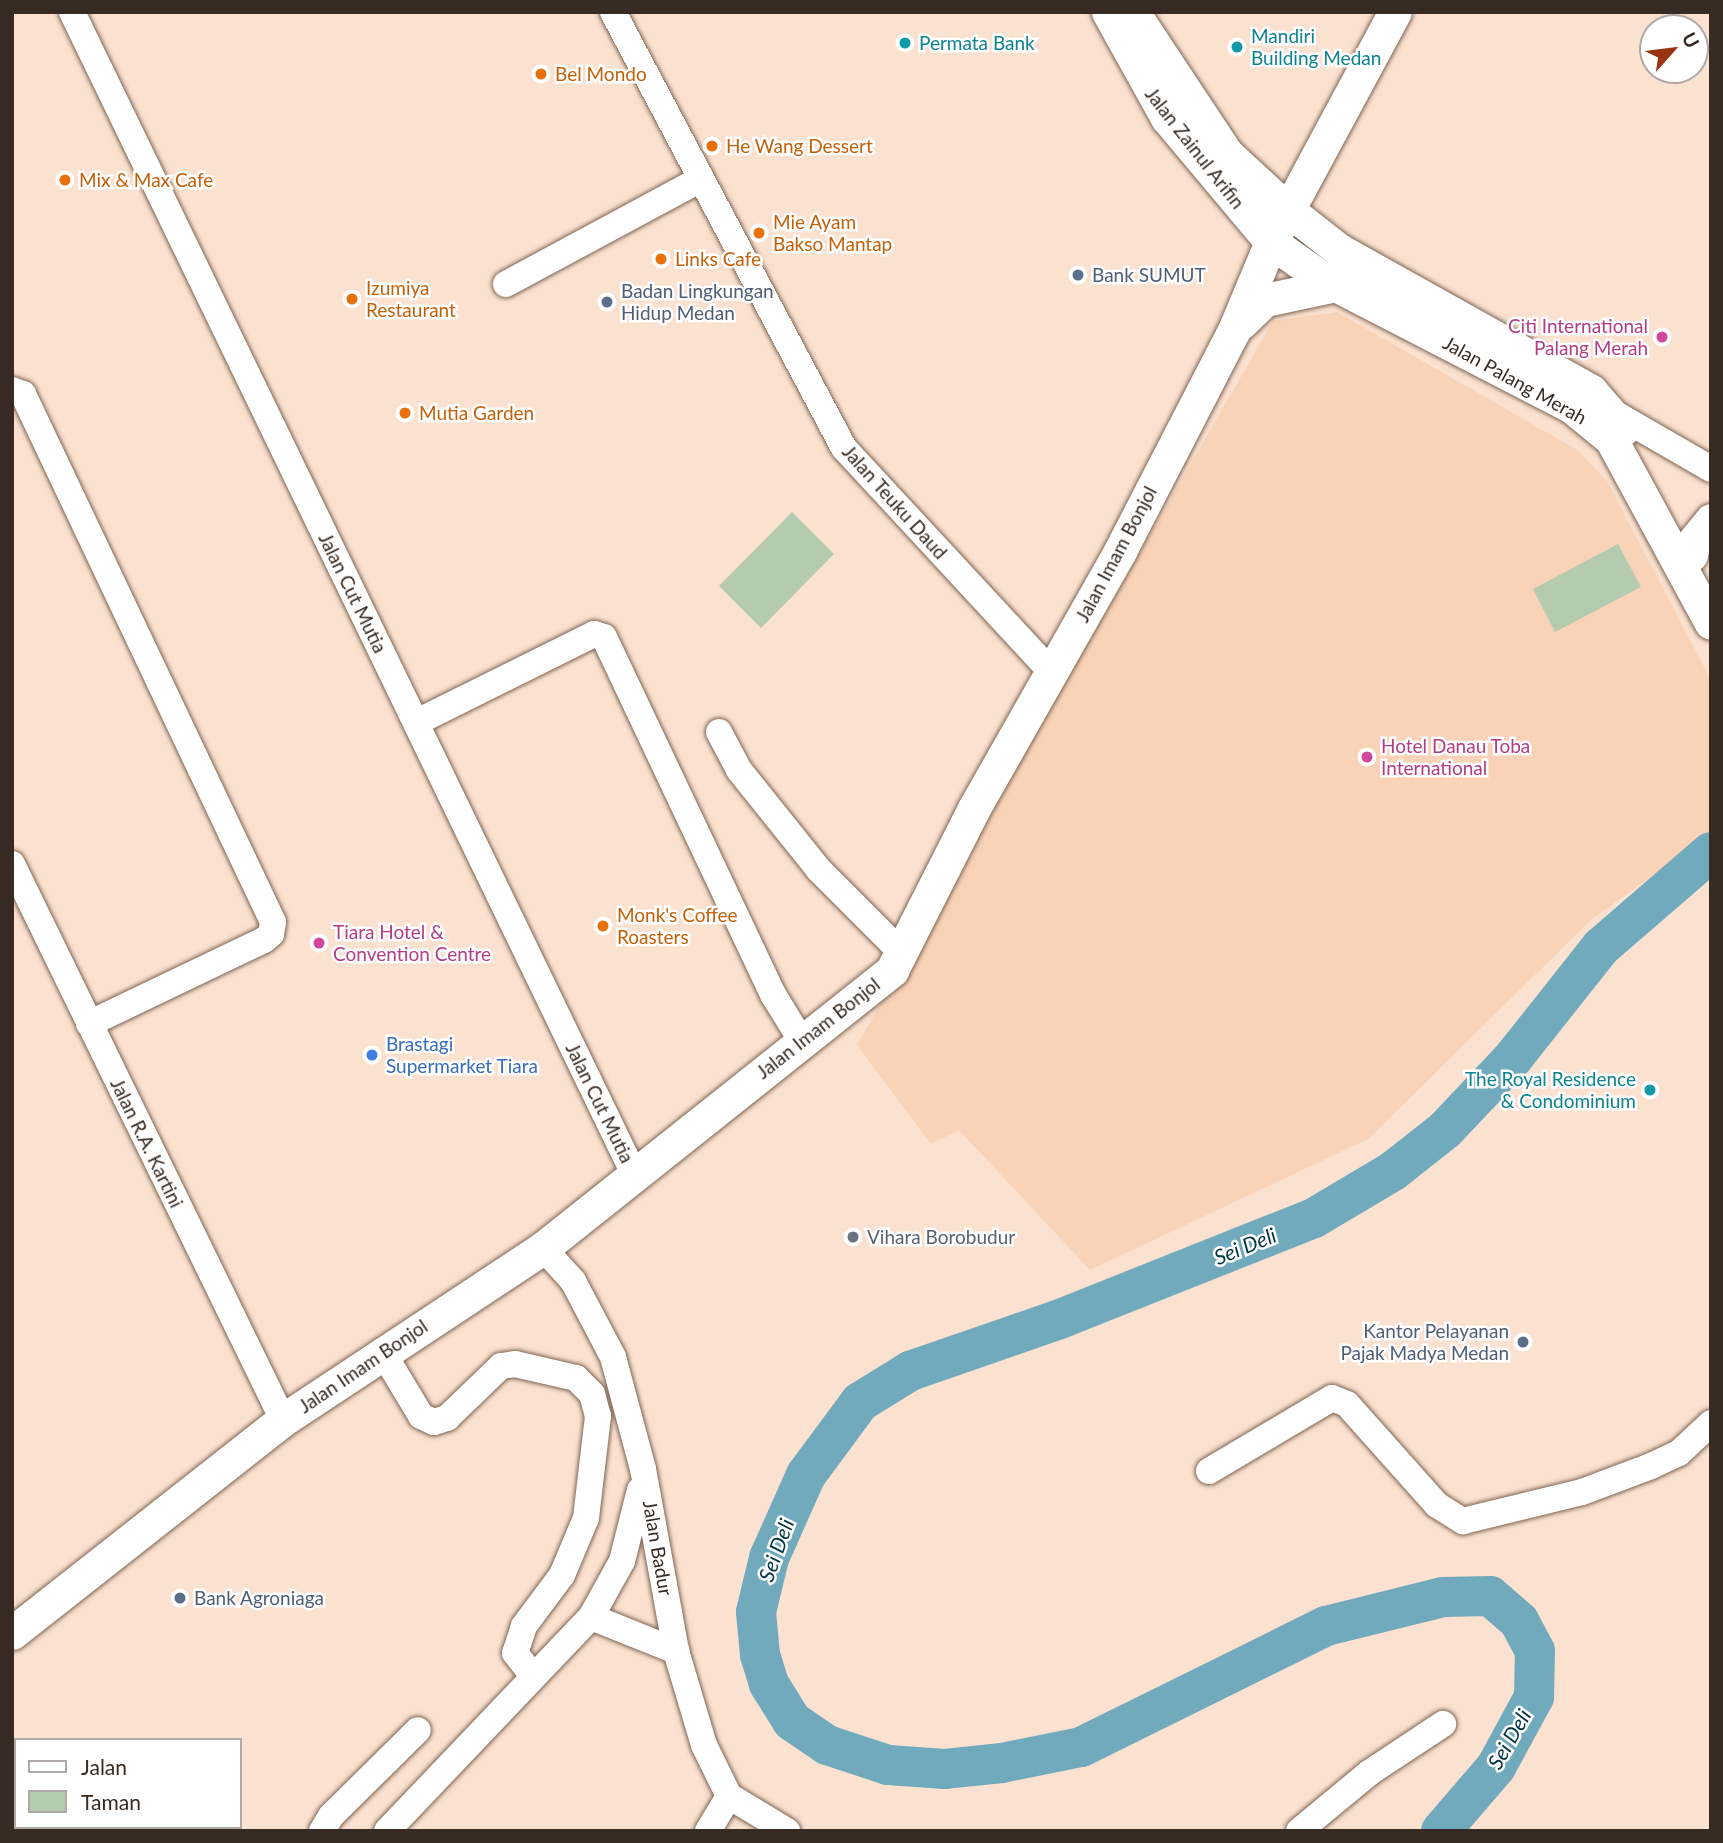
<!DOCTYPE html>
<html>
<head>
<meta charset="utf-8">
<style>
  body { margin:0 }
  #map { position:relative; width:1723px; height:1843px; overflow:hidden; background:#fbe1d0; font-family:Lato,sans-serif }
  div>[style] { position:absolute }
  .built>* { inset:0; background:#f9d3b8 }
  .green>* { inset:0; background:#b4cbaf }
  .river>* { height:40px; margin:-20px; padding:0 20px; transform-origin:20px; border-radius:20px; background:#71aabc }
  .roads { filter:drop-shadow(0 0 2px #7f6451) drop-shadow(0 0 2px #7f6451) }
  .minor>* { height:26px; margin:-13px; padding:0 13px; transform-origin:13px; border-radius:13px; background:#fff }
  .major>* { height:33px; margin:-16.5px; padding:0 16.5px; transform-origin:16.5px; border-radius:16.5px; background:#fff }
  .dots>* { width:19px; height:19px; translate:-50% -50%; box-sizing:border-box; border:4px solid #fff; border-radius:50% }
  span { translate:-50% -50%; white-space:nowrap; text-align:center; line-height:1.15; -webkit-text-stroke:5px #fff; paint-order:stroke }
  .culture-label { font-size:19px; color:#0d838f }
  .left { translate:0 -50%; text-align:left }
  .right { translate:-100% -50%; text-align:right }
  .food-label { font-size:19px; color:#c56008 }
  .street-label { font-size:19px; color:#362a22 }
  .service-label { font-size:19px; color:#4e5e75 }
  .hotel-label { font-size:19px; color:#b23c85 }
  .shop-label { font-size:19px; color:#366cbe }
  .worship-label { font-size:19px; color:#5b616d }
  .water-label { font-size:21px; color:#003543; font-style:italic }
  .frame { position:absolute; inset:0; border:14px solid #362a22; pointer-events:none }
  .legend { position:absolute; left:14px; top:1738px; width:228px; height:91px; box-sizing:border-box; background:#fff; border:2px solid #afaaa7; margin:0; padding:9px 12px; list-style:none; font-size:21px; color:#362a22 }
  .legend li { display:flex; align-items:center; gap:14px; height:35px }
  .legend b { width:35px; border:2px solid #afaaa7 }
  .north { position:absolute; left:1639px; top:14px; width:70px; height:70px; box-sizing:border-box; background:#fff; border:2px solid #afaaa7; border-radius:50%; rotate:62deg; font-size:19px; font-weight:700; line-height:28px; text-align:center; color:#362a22 }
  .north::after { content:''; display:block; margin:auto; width:24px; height:32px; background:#9a3311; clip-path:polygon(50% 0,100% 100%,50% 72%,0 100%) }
</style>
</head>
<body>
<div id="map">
  <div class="built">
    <div style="clip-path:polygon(1337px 312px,1579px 451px,1607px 481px,1711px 680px,1711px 834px,1592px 919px,1368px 1139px,1090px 1270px,959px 1130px,931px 1144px,857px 1045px,1273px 321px)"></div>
  </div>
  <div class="green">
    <div style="clip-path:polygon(792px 512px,834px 554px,761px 628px,719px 586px)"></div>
    <div style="clip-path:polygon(1618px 544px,1641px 587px,1555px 632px,1533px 589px)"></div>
    <div style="clip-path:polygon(12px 1756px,16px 1758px,16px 1826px,12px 1824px)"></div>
  </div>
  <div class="river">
    <div style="left:1441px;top:1831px;width:84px;rotate:-49.3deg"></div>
    <div style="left:1496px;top:1767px;width:80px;rotate:-61.5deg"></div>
    <div style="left:1534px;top:1697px;width:46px;rotate:-88.8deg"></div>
    <div style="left:1535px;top:1651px;width:34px;rotate:-118deg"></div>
    <div style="left:1519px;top:1621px;width:38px;rotate:-139deg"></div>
    <div style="left:1490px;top:1596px;width:47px;rotate:178.8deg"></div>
    <div style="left:1443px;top:1597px;width:121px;rotate:166.1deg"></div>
    <div style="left:1326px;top:1626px;width:273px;rotate:153.7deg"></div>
    <div style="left:1081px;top:1747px;width:81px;rotate:168.6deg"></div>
    <div style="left:1002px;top:1763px;width:57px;rotate:174deg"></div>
    <div style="left:945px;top:1769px;width:57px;rotate:-176deg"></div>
    <div style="left:888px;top:1765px;width:64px;rotate:-161.8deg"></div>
    <div style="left:827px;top:1745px;width:42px;rotate:-145.6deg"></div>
    <div style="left:792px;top:1721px;width:44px;rotate:-121.9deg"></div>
    <div style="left:769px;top:1684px;width:30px;rotate:-107deg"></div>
    <div style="left:760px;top:1655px;width:43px;rotate:-95.3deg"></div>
    <div style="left:756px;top:1612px;width:56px;rotate:-76.5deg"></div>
    <div style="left:769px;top:1558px;width:91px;rotate:-66deg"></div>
    <div style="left:806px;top:1475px;width:91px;rotate:-53.5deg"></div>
    <div style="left:860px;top:1402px;width:59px;rotate:-31.8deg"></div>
    <div style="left:910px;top:1371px;width:159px;rotate:-19.1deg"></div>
    <div style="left:1060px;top:1319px;width:273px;rotate:-21.7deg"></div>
    <div style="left:1314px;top:1218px;width:92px;rotate:-30.7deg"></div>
    <div style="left:1393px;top:1171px;width:66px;rotate:-38.3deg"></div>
    <div style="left:1445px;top:1130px;width:99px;rotate:-46.6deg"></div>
    <div style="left:1513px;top:1058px;width:142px;rotate:-51.6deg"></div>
    <div style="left:1601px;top:947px;width:145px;rotate:-40.8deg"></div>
  </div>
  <div class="roads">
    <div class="minor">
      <div style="left:72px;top:12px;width:1291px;rotate:64.19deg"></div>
      <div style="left:613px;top:12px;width:493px;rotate:62.1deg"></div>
      <div style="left:844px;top:448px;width:306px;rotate:47.2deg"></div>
      <div style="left:506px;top:284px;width:219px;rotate:-28.3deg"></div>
      <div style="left:12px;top:390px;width:12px;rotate:20deg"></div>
      <div style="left:23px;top:394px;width:584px;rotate:64.66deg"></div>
      <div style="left:273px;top:922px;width:12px;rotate:99deg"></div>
      <div style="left:271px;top:934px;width:9px;rotate:139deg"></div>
      <div style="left:264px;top:940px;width:194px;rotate:154.4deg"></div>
      <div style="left:1614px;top:413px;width:112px;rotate:30deg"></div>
      <div style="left:417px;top:722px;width:198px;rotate:-26.4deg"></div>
      <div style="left:594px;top:634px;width:10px;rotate:17deg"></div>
      <div style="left:604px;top:637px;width:397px;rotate:64.7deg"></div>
      <div style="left:774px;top:996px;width:52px;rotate:58.5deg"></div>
      <div style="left:719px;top:732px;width:43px;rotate:62.2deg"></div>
      <div style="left:739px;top:770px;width:128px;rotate:51.3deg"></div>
      <div style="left:819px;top:870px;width:115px;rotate:45deg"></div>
      <div style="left:12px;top:864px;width:619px;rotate:64.01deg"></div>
      <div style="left:543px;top:1248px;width:45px;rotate:47.7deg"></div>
      <div style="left:573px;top:1281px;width:86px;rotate:62.2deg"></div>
      <div style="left:613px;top:1357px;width:116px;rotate:75deg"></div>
      <div style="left:643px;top:1469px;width:185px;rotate:79.7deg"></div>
      <div style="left:676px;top:1651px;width:98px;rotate:73.4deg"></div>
      <div style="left:704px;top:1745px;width:57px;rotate:63.9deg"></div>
      <div style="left:729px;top:1796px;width:68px;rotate:31.1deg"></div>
      <div style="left:382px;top:1351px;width:76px;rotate:59deg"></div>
      <div style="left:421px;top:1416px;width:14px;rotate:25deg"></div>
      <div style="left:434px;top:1422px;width:14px;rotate:-17deg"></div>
      <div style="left:447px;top:1418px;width:75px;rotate:-43.9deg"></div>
      <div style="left:501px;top:1366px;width:14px;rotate:-8deg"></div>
      <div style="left:515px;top:1364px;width:63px;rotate:12.9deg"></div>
      <div style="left:576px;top:1378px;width:23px;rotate:45deg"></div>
      <div style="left:592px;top:1394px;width:23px;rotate:75deg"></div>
      <div style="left:598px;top:1416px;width:103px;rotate:96.7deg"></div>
      <div style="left:586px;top:1518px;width:62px;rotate:112.8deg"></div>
      <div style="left:562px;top:1575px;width:64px;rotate:126.7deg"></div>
      <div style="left:524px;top:1626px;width:28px;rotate:108deg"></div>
      <div style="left:515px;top:1653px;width:29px;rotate:52deg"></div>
      <div style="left:1209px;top:1471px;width:143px;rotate:-30.7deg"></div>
      <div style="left:1332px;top:1398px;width:16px;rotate:22deg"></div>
      <div style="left:1347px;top:1404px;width:135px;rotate:48.3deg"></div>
      <div style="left:1437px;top:1505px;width:31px;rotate:32deg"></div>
      <div style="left:1463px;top:1521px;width:122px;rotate:-13.7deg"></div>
      <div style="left:1582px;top:1492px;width:74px;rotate:-20.6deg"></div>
      <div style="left:1651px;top:1466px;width:31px;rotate:-25deg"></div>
      <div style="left:1679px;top:1453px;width:44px;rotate:-43.2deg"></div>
      <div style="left:591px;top:1617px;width:92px;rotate:21.8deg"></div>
      <div style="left:322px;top:1831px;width:17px;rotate:-59deg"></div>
      <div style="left:331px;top:1816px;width:122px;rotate:-44.7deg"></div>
      <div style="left:387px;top:1831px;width:296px;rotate:-46.4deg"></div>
      <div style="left:591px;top:1617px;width:64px;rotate:-61deg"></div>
      <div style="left:622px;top:1561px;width:73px;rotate:-75.8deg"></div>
      <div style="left:708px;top:1831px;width:41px;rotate:-59deg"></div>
      <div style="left:1299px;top:1831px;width:91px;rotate:-39.6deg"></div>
      <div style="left:1369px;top:1773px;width:89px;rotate:-33.5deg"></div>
    </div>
    <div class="major">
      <div style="left:1108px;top:12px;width:121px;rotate:60.9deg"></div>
      <div style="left:1167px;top:118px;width:162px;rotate:50deg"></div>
      <div style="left:1271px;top:242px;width:62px;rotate:35.2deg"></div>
      <div style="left:1322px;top:278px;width:281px;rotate:27.3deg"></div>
      <div style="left:1572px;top:407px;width:50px;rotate:39.4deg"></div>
      <div style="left:1611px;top:439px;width:209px;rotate:61.5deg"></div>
      <div style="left:1133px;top:12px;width:170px;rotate:56.5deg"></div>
      <div style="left:1227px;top:154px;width:83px;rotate:42.6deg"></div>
      <div style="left:1288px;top:210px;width:65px;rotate:38.1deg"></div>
      <div style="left:1339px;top:250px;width:289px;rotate:29.2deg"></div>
      <div style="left:1591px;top:391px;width:50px;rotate:49deg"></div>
      <div style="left:1241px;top:323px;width:33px;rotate:-44deg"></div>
      <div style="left:1265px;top:300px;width:73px;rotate:-11.9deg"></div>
      <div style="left:1691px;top:555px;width:14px;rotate:-78deg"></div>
      <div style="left:1694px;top:541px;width:27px;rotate:-51deg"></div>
      <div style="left:12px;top:1633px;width:345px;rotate:-38.2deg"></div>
      <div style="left:283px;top:1420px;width:312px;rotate:-33.5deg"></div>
      <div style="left:543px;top:1248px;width:446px;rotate:-38.5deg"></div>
      <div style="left:892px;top:970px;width:179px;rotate:-63.1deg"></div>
      <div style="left:973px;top:810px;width:298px;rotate:-60.4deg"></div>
      <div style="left:1120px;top:551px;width:251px;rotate:-62.7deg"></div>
      <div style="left:1235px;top:328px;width:93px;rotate:-67.3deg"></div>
      <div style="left:1271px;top:242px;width:261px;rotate:-61.7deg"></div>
    </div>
  </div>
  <div class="dots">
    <div style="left:905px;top:43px;background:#0f9aa8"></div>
    <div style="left:1237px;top:47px;background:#0f9aa8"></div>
    <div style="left:541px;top:74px;background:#e8710a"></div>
    <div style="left:712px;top:146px;background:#e8710a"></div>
    <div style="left:65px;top:180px;background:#e8710a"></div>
    <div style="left:759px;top:233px;background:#e8710a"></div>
    <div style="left:661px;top:259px;background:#e8710a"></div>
    <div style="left:1078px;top:275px;background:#5c6f8a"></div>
    <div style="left:352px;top:299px;background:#e8710a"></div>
    <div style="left:607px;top:302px;background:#5c6f8a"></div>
    <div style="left:1662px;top:337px;background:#d1479c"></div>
    <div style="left:405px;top:413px;background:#e8710a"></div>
    <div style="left:1367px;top:757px;background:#d1479c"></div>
    <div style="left:603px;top:926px;background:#e8710a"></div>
    <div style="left:319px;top:943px;background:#d1479c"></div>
    <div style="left:372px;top:1055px;background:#3f7fe0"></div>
    <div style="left:1650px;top:1090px;background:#0f9aa8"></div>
    <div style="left:853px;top:1237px;background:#6b7280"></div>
    <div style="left:1523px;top:1342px;background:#5c6f8a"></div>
    <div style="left:180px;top:1598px;background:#5c6f8a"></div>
  </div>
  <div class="culture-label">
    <span class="left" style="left:1251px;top:47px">Mandiri<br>Building Medan</span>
    <span class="left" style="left:919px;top:43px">Permata Bank</span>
    <span class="right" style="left:1636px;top:1090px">The Royal Residence<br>&amp; Condominium</span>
  </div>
  <div class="food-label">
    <span class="left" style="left:555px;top:74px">Bel Mondo</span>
    <span class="left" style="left:726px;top:146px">He Wang Dessert</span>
    <span class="left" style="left:79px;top:180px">Mix &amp; Max Cafe</span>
    <span class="left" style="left:773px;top:233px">Mie Ayam<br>Bakso Mantap</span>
    <span class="left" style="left:675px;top:259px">Links Cafe</span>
    <span class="left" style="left:366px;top:299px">Izumiya<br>Restaurant</span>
    <span class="left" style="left:419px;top:413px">Mutia Garden</span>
    <span class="left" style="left:617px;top:926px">Monk's Coffee<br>Roasters</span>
  </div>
  <div class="street-label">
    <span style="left:1195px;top:148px;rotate:52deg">Jalan Zainul Arifin</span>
    <span style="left:1515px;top:380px;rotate:29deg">Jalan Palang Merah</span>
    <span style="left:895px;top:502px;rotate:48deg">Jalan Teuku Daud</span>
    <span style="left:1116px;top:554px;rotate:-62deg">Jalan Imam Bonjol</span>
    <span style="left:353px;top:593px;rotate:64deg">Jalan Cut Mutia</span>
    <span style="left:818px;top:1028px;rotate:-38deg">Jalan Imam Bonjol</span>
    <span style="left:600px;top:1103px;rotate:64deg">Jalan Cut Mutia</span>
    <span style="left:147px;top:1143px;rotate:64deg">Jalan R.A. Kartini</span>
    <span style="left:363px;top:1366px;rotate:-34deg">Jalan Imam Bonjol</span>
    <span style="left:658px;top:1548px;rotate:80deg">Jalan Badur</span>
  </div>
  <div class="service-label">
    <span class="left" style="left:1092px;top:275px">Bank SUMUT</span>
    <span class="left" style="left:621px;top:302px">Badan Lingkungan<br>Hidup Medan</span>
    <span class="right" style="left:1509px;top:1342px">Kantor Pelayanan<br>Pajak Madya Medan</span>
    <span class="left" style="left:194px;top:1598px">Bank Agroniaga</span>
  </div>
  <div class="hotel-label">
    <span class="right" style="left:1648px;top:337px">Citi International<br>Palang Merah</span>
    <span class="left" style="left:1381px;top:757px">Hotel Danau Toba<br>International</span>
    <span class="left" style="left:333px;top:943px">Tiara Hotel &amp;<br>Convention Centre</span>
  </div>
  <div class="shop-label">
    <span class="left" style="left:386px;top:1055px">Brastagi<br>Supermarket Tiara</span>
  </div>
  <div class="worship-label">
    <span class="left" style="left:867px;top:1237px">Vihara Borobudur</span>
  </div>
  <div class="water-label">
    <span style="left:1245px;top:1246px;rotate:-22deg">Sei Deli</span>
    <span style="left:776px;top:1550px;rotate:-70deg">Sei Deli</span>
    <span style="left:1509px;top:1739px;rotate:-60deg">Sei Deli</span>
  </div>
  <div class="frame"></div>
  <ul class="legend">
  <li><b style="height:9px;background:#fff"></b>Jalan</li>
  <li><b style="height:19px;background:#b4cbaf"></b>Taman</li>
  </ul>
  <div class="north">U</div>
</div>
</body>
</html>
